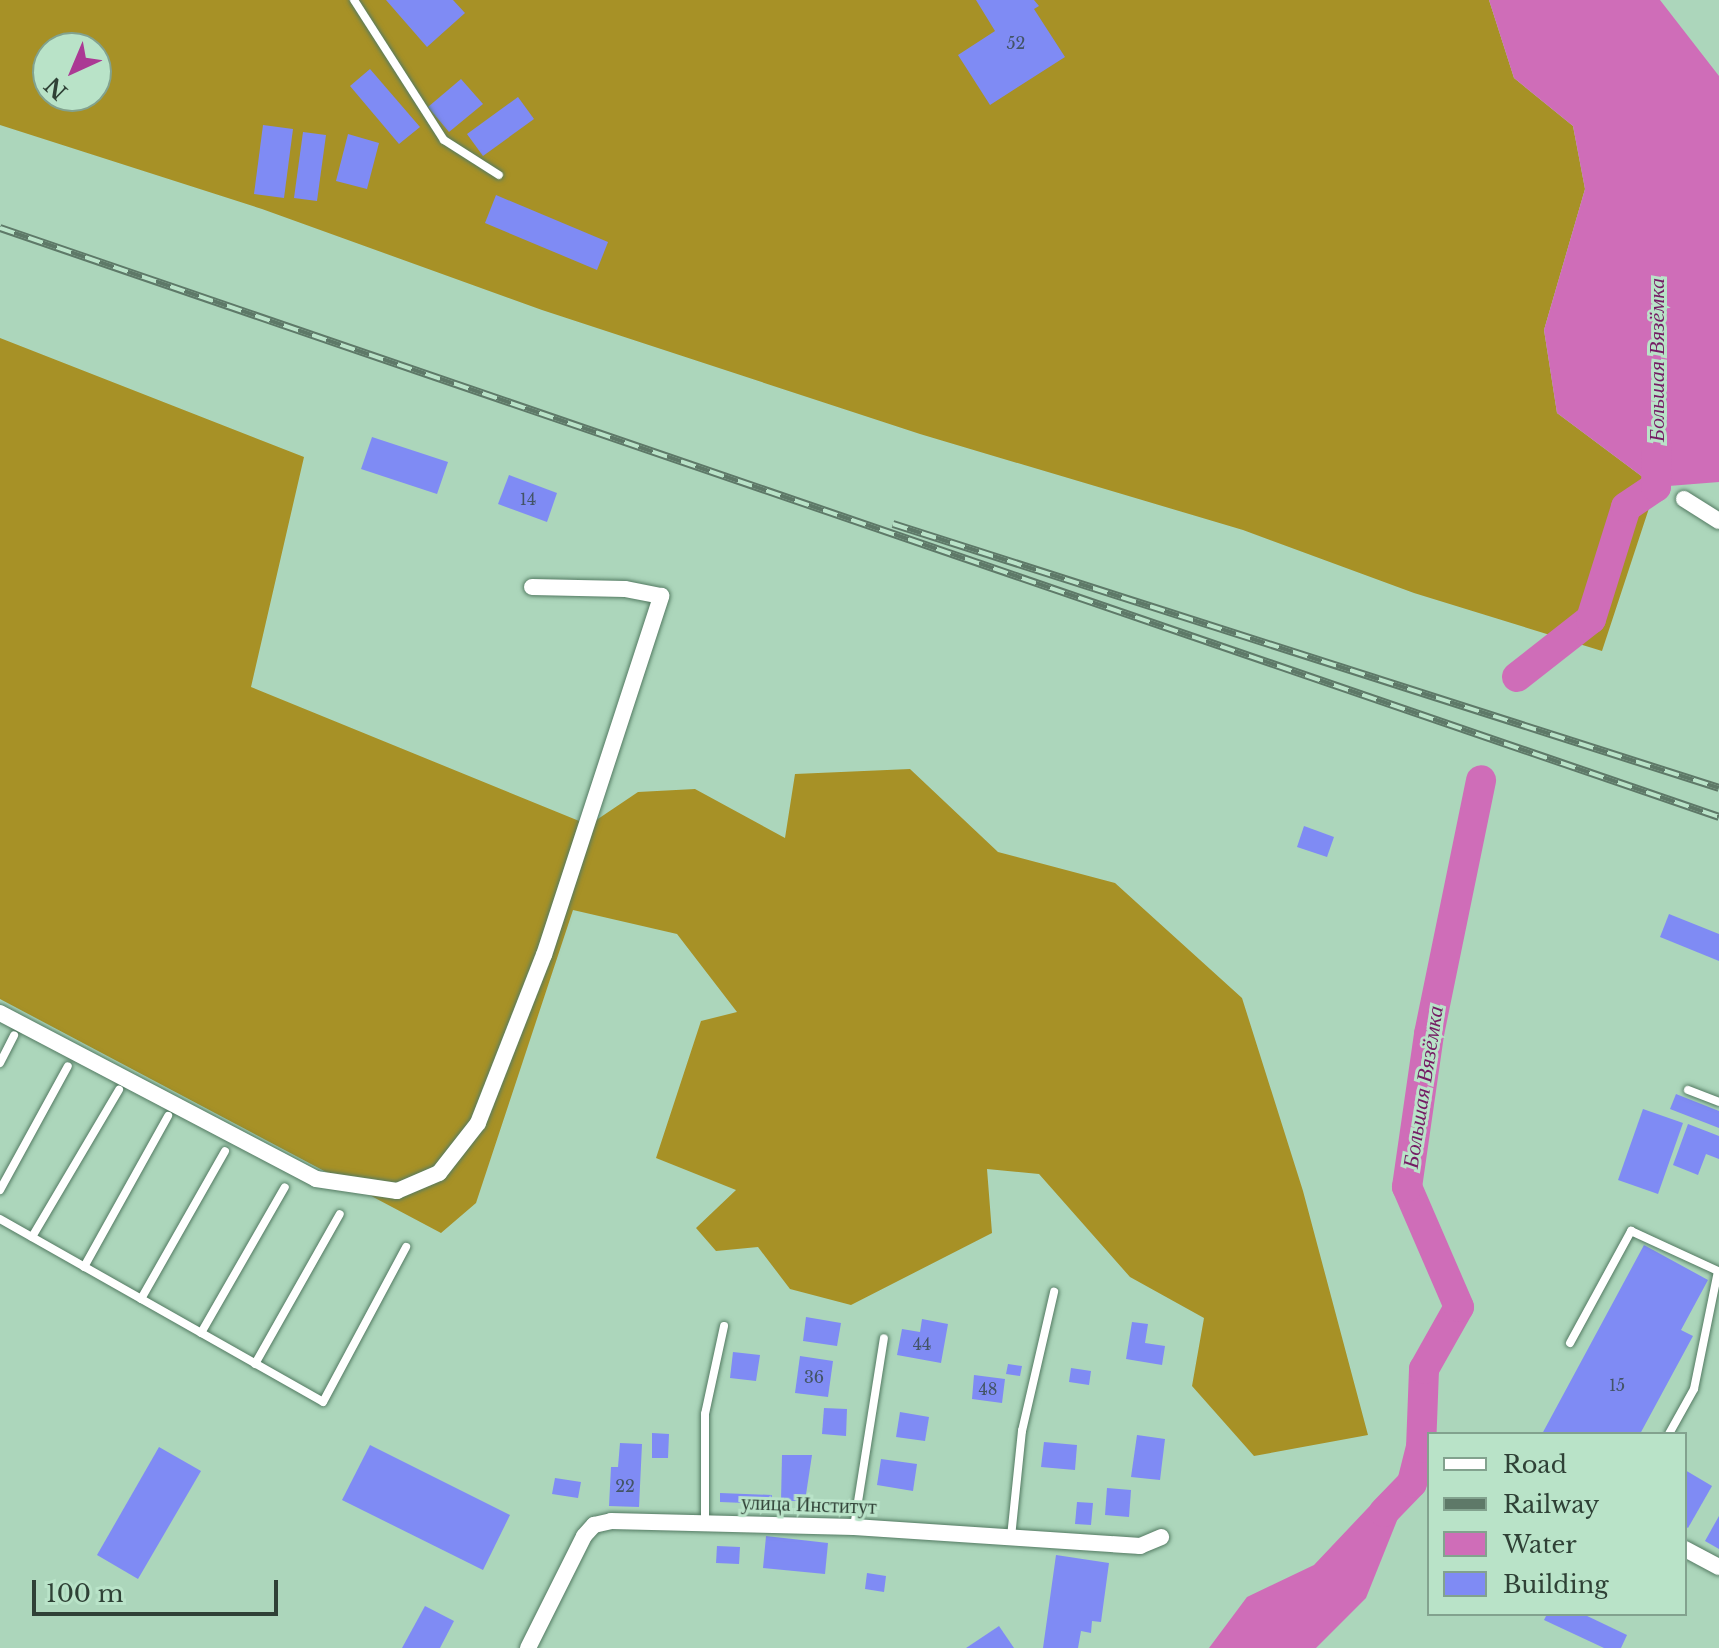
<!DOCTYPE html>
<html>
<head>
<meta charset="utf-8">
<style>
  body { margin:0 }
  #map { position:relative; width:1719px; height:1648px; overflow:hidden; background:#acd6bb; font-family:"Libre Baskerville",serif }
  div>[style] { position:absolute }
  .forest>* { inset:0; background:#a79126 }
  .water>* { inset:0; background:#cf6db8 }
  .river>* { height:30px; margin:-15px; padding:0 15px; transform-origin:15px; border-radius:15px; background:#cf6db8 }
  .building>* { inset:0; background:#7f8bf4 }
  .roads { filter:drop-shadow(0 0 2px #537a62) drop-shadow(0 0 2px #537a62) }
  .service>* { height:8px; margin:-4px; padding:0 4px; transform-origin:4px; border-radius:4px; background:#fff }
  .minor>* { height:16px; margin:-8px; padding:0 8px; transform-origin:8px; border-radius:8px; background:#fff }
  .rail>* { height:8px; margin-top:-4px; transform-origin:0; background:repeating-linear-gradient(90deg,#b9e3c8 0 15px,#5e7968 0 30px); box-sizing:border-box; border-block:2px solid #5e7968 }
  span { translate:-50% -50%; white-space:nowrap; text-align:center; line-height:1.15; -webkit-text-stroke:6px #b9e3c8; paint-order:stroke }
  .number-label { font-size:16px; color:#435466 }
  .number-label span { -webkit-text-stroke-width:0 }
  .street-label { font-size:20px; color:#2f4136 }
  .water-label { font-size:22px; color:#741b63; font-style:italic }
  .legend { position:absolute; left:1427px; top:1432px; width:260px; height:184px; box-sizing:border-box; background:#b9e3c8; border:2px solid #82a28e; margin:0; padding:10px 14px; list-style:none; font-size:24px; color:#2f4136 }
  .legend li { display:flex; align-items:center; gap:16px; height:40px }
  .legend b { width:40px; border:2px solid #82a28e }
  .north { position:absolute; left:32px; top:32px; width:80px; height:80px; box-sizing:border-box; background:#b9e3c8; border:2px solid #82a28e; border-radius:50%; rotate:224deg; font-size:22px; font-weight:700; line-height:32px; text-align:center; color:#2f4136 }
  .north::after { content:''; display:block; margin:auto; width:28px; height:36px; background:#ab3994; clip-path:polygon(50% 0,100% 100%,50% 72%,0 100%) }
  .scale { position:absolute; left:32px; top:1580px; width:246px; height:36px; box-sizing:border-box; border:4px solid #2f4136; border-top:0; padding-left:10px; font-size:24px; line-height:28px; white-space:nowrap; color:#2f4136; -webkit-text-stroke:6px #b9e3c8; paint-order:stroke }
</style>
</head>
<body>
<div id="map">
  <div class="forest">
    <div style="clip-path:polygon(evenodd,0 0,1489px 0,1514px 78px,1573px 126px,1585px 189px,1544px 330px,1557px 413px,1656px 487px,1602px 651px,1414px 593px,1243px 530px,920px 434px,542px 310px,262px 209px,0 125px,0 0,48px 48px,96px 48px,96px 96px,48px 96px,48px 48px)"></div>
    <div style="clip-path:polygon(0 338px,304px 457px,251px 687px,589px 825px,638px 792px,695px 789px,785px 838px,795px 774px,910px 769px,998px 852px,1115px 883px,1242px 998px,1303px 1191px,1368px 1435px,1254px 1456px,1192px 1386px,1204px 1318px,1130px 1277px,1039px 1174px,987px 1169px,992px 1233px,851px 1305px,790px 1289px,758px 1247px,716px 1251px,696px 1228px,736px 1190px,656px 1158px,701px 1021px,737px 1012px,677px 934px,573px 910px,476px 1203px,441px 1233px,0 999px)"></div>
  </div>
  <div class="water">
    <div style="clip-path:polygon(1489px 0,1660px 0,1719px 76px,1719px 482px,1656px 487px,1557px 413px,1544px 330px,1585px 189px,1573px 126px,1514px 78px)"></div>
    <div style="clip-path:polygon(1412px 1483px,1366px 1598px,1316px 1648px,1209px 1648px,1247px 1597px,1314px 1565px,1383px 1492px)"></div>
  </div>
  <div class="river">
    <div style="left:1517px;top:677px;width:94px;rotate:-38.1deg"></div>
    <div style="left:1591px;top:619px;width:117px;rotate:-72.6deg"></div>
    <div style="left:1626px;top:507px;width:36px;rotate:-34deg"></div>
    <div style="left:1656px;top:487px;width:40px;rotate:-88.6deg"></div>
    <div style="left:1384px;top:1512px;width:40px;rotate:-46deg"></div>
    <div style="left:1412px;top:1483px;width:36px;rotate:-76deg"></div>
    <div style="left:1421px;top:1448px;width:79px;rotate:-87.8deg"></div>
    <div style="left:1424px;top:1369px;width:71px;rotate:-60.6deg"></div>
    <div style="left:1459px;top:1307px;width:131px;rotate:-113.4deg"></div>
    <div style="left:1407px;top:1187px;width:155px;rotate:-81.8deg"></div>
    <div style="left:1429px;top:1034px;width:259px;rotate:-78.4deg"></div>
  </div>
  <div class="building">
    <div style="clip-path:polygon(386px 0,453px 0,465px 13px,427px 47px)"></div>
    <div style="clip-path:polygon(976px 0,1034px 0,1039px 6px,1034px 9px,1065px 57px,990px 105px,958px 55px,995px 31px)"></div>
    <div style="clip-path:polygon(370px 69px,420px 127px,399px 144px,350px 86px)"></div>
    <div style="clip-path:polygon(461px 79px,483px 104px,449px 132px,428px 107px)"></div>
    <div style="clip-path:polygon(518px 97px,534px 119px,483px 156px,467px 134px)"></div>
    <div style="clip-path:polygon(263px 125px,293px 129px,284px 198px,254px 194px)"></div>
    <div style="clip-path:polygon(303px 132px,326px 135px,317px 201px,294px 198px)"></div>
    <div style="clip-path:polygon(348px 134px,379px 143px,367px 189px,336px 181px)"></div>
    <div style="clip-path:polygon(496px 195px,608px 242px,597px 270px,485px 223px)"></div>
    <div style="clip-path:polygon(372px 437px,448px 462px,437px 494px,361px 469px)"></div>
    <div style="clip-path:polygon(509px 475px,557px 493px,547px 522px,498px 504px)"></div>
    <div style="clip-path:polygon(1304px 826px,1334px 837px,1327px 857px,1297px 847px)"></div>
    <div style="clip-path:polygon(1669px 914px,1719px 934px,1719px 961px,1660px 937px)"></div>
    <div style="clip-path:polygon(1676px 1094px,1719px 1111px,1719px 1128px,1670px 1109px)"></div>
    <div style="clip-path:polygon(1643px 1109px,1683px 1123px,1658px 1194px,1618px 1180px)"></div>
    <div style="clip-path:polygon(1688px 1124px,1719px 1136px,1719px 1159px,1706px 1154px,1698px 1175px,1673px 1165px)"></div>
    <div style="clip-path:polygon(1644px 1245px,1708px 1280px,1681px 1330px,1693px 1336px,1640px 1434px,1542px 1434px)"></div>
    <div style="clip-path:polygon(806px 1317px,841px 1323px,837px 1346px,803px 1341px)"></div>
    <div style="clip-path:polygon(922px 1319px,948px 1324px,941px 1363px,897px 1355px,902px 1329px,920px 1332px)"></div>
    <div style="clip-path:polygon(1132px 1322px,1148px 1324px,1145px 1343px,1165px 1346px,1162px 1365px,1126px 1359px)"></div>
    <div style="clip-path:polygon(733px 1352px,760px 1355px,756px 1381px,730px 1378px)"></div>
    <div style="clip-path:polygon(800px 1356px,833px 1361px,828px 1397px,795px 1393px)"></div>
    <div style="clip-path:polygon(1008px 1364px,1022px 1366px,1020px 1376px,1006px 1374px)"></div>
    <div style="clip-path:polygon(1071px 1368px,1091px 1371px,1089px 1385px,1069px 1382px)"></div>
    <div style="clip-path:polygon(974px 1375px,1005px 1379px,1002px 1403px,972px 1399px)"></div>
    <div style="clip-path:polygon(824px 1408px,847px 1409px,846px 1436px,822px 1434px)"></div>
    <div style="clip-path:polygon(900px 1412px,929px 1417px,925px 1441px,896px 1437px)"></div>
    <div style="clip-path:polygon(652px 1433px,669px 1434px,668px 1458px,652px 1458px)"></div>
    <div style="clip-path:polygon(1137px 1435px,1165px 1439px,1160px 1480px,1131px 1477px)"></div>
    <div style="clip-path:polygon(1044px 1442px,1077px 1445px,1075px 1470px,1041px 1467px)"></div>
    <div style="clip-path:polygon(620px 1443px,642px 1444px,639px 1507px,609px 1506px,611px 1467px,618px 1467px)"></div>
    <div style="clip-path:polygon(370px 1445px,510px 1515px,483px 1570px,342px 1500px)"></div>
    <div style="clip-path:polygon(159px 1447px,201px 1471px,138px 1579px,97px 1555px)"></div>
    <div style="clip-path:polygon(782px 1455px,812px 1455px,805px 1501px,781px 1501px)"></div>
    <div style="clip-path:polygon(881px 1459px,917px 1464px,913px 1491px,877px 1485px)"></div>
    <div style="clip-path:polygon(1685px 1470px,1712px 1486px,1688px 1528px,1685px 1526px)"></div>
    <div style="clip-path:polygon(555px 1478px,581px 1482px,578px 1498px,552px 1494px)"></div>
    <div style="clip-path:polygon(1107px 1488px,1131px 1490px,1129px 1517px,1105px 1515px)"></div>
    <div style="clip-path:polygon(720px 1493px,772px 1495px,772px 1504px,720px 1502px)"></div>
    <div style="clip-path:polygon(1077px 1502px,1093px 1503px,1091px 1525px,1075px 1524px)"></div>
    <div style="clip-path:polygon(1719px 1516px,1719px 1549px,1705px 1541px)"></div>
    <div style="clip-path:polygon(766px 1536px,828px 1543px,825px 1574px,763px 1568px)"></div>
    <div style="clip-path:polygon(717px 1546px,740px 1547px,739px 1564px,716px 1563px)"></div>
    <div style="clip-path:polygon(1056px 1555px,1109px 1563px,1101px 1622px,1092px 1621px,1091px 1633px,1081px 1631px,1078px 1648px,1043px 1648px)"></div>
    <div style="clip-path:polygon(867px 1573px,886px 1576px,884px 1592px,865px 1589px)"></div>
    <div style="clip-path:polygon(425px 1606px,454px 1621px,440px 1648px,402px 1648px)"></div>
    <div style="clip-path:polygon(1547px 1614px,1583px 1614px,1627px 1635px,1621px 1648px,1604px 1648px,1544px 1620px)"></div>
    <div style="clip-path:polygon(999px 1626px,1014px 1648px,966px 1648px)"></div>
  </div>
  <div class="roads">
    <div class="service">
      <div style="left:354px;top:0;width:166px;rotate:57.3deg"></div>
      <div style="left:444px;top:140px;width:65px;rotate:32.5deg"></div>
      <div style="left:0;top:1063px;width:31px;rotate:-63deg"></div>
      <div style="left:1688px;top:1090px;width:33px;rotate:21deg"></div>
      <div style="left:0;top:1190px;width:141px;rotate:-61.3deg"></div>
      <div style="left:0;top:1219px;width:371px;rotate:29.5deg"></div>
      <div style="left:323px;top:1402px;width:176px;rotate:-61.8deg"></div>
      <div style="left:32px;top:1237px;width:171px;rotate:-59.4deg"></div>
      <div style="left:84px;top:1267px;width:173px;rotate:-60.9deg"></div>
      <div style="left:141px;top:1299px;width:170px;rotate:-60.4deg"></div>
      <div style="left:201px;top:1333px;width:168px;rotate:-60.1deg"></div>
      <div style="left:1570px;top:1343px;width:128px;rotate:-61.4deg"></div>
      <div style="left:1631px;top:1231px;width:96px;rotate:24.7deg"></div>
      <div style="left:1718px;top:1271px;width:120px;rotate:101.5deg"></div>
      <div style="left:1694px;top:1389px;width:51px;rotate:119.1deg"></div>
      <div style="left:255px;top:1364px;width:172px;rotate:-60.5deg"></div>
      <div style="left:705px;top:1521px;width:107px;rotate:-90deg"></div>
      <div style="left:705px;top:1414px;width:90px;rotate:-77.8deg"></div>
      <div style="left:854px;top:1527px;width:191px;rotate:-81deg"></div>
      <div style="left:1011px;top:1537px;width:107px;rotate:-84.1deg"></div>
      <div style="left:1022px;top:1431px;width:143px;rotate:-77deg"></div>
    </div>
    <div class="minor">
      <div style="left:1684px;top:499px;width:41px;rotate:32.2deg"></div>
      <div style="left:0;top:1013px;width:357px;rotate:27.7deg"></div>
      <div style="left:316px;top:1179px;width:82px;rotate:8.4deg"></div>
      <div style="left:397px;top:1191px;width:46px;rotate:-23.2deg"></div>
      <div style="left:439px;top:1173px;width:63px;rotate:-52deg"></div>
      <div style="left:478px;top:1123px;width:180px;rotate:-68.6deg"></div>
      <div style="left:544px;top:955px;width:378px;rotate:-71.9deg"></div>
      <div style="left:661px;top:596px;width:37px;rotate:-169deg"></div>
      <div style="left:625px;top:589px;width:93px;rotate:-178.8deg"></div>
      <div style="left:1685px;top:1549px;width:38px;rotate:28deg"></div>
      <div style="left:528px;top:1648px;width:125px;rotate:-63.4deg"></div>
      <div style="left:584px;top:1536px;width:15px;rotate:-48deg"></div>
      <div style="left:594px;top:1525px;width:17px;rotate:-13deg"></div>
      <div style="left:611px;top:1521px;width:243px;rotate:1.4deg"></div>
      <div style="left:854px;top:1527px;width:287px;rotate:3.8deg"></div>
      <div style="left:1140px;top:1546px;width:23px;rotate:-23deg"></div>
    </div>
  </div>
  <div class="rail">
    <div style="left:0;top:228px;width:1817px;rotate:18.91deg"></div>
    <div style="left:893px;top:524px;width:867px;rotate:17.72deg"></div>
  </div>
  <div class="number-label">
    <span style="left:1016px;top:43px">52</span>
    <span style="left:528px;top:499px">14</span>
    <span style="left:922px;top:1344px">44</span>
    <span style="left:814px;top:1377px">36</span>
    <span style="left:1617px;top:1385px">15</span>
    <span style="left:988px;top:1389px">48</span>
    <span style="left:625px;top:1486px">22</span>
  </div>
  <div class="street-label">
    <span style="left:809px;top:1505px;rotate:2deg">улица Институт</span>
  </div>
  <div class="water-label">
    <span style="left:1657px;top:360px;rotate:-90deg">Большая Вязёмка</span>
    <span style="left:1423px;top:1087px;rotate:-81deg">Большая Вязёмка</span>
  </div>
  <ul class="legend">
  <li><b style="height:10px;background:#fff"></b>Road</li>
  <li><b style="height:10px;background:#5e7968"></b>Railway</li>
  <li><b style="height:22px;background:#cf6db8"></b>Water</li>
  <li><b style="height:22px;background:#7f8bf4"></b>Building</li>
  </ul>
  <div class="north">N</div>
  <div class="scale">100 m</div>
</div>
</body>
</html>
